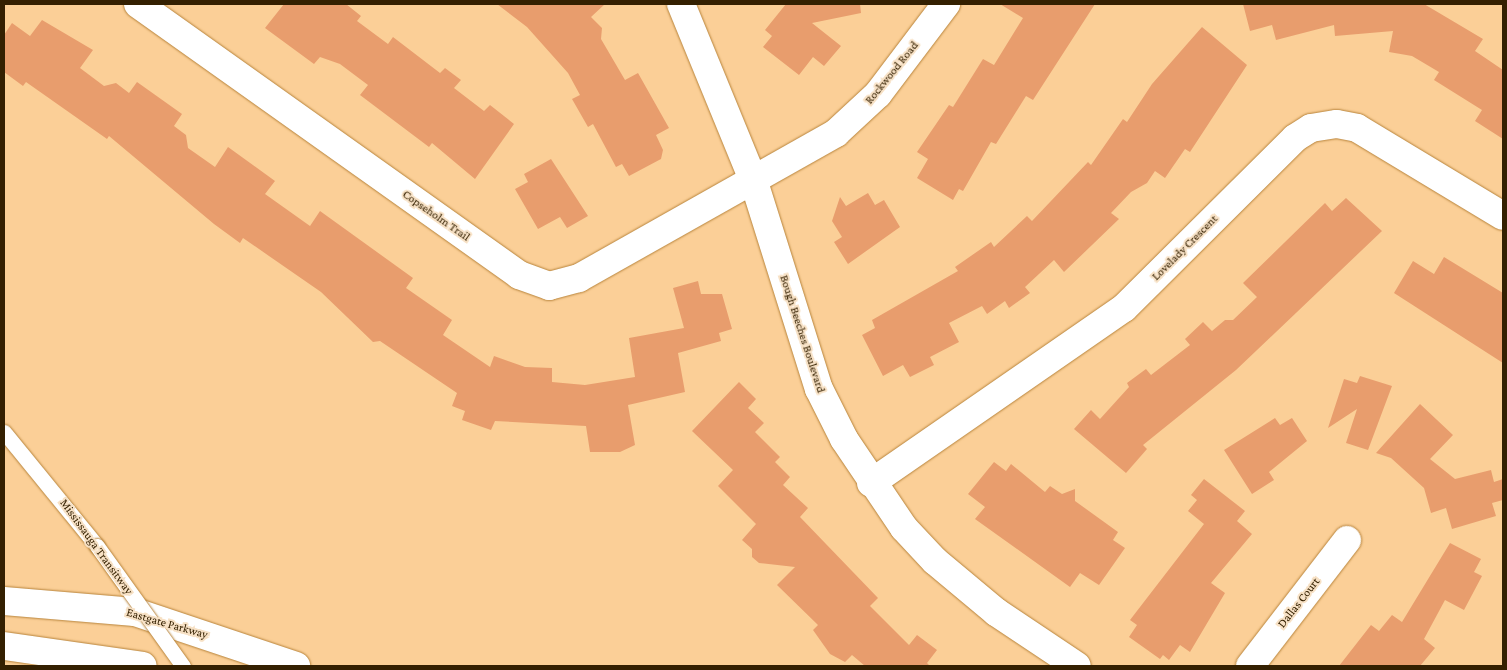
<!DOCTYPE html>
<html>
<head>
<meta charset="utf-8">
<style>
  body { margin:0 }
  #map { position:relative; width:1507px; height:670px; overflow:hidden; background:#fbcf97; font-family:"Crimson Pro",serif }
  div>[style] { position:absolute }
  .building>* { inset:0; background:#e89d6d }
  .roads { filter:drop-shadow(0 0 1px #b8843b) drop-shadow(0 0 1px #b8843b) }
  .service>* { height:15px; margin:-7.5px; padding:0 7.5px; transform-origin:7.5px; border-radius:7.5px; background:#fff }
  .minor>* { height:28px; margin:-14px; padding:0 14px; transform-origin:14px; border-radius:14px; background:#fff }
  .secondary>* { height:28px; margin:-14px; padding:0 14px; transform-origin:14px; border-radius:14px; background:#fff }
  .bridges { filter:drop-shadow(0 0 1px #b8843b) drop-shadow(0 0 1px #b8843b) }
  .service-bridge>* { height:15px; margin:-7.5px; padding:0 7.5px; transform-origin:7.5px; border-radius:7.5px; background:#fff }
  span { translate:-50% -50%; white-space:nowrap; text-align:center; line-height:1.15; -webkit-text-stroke:4px #f7e1c5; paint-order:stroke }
  .street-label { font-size:12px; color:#342001 }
  .frame { position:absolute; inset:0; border:5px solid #342001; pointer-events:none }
</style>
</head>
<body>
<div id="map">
  <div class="building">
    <div style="clip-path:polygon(284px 4px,346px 4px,361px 16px,357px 21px,388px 44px,393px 37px,440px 73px,445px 68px,461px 80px,454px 88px,484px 111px,490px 105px,514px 124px,475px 179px,432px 143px,429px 147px,360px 95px,368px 85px,340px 64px,320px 57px,314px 64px,265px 28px)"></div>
    <div style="clip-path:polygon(497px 4px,605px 4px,591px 17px,602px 28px,601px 39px,625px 80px,638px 73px,669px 128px,656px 135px,663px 150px,661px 159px,629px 176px,622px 164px,616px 167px,593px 124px,588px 127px,572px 99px,580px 95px,568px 73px,527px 27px)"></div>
    <div style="clip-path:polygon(786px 4px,860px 4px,861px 13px,812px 23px,841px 46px,824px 66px,813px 57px,799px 75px,763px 47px,772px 36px,765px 30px)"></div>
    <div style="clip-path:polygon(1000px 4px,1095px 4px,1033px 100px,1026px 96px,996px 144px,991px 142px,963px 191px,959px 189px,953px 200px,917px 178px,928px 159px,917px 152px,949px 105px,953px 107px,983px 59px,994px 65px,1023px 18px)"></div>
    <div style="clip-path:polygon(1243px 4px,1424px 4px,1483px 39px,1475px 51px,1503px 70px,1503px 139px,1475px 121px,1482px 110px,1434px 80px,1439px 72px,1412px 56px,1389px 52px,1393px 31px,1335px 36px,1334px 25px,1276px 40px,1272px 25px,1250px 31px)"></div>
    <div style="clip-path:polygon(42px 20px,93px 50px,80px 68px,104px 86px,116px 83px,129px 93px,137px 82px,182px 114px,174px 126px,186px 135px,188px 148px,215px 167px,228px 147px,275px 181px,265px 194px,310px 226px,320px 211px,413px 278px,406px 288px,452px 320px,443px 335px,490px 367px,494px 356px,525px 367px,552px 368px,552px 382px,585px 385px,635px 377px,629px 338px,684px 328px,673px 288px,698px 281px,701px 294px,722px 294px,732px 329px,719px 333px,721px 341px,678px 353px,685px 392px,628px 405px,635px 445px,620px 452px,590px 452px,586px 426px,495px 421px,491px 430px,462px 420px,465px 411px,452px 406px,457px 393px,380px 341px,373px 342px,321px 292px,243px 238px,240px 243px,214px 224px,109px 136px,107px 139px,26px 82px,23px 86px,4px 72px,4px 35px,12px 23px,30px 36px)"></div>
    <div style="clip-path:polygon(1202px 27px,1247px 65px,1190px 152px,1185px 149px,1165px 178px,1155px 171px,1147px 183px,1131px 192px,1111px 213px,1119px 219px,1064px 272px,1054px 260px,1025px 287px,1030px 293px,1009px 308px,1005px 301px,987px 314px,982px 306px,949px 323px,959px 342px,930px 357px,934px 365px,910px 377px,903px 365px,883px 376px,862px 335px,875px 328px,872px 320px,958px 271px,955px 267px,991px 242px,994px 247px,1027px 216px,1032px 221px,1088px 162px,1091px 165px,1123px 119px,1127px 122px,1152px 84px)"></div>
    <div style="clip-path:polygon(551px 159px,588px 216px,567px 228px,560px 217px,538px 229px,515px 189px,528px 182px,524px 174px)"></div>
    <div style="clip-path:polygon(868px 193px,875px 205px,884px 200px,900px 227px,848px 264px,834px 242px,842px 237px,832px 221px,840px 197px,846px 206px)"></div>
    <div style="clip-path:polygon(1346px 198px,1382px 231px,1236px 370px,1143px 445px,1147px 449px,1126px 473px,1074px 429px,1091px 410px,1100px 419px,1129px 387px,1127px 383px,1146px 369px,1151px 375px,1190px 345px,1185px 339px,1203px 322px,1212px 331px,1225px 320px,1233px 320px,1257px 297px,1243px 283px,1325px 203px,1332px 211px)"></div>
    <div style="clip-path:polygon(1444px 257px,1503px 293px,1503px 363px,1394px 293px,1413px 261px,1434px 274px)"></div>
    <div style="clip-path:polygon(1360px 376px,1392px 386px,1368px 450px,1346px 443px,1357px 409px,1328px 428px,1344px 379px,1357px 383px)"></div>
    <div style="clip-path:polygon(739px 382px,756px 399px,748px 408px,764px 423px,755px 432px,780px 457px,775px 462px,790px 477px,783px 485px,808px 508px,800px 517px,878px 598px,870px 606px,909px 645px,917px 635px,937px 650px,927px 663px,930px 666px,865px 666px,852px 655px,845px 662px,830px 654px,813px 630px,818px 625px,777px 585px,795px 567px,759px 563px,752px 557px,752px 549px,742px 540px,756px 524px,718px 486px,733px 470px,692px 431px)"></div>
    <div style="clip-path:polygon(1420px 404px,1453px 435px,1430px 459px,1455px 479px,1491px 470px,1494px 482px,1503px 479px,1503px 500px,1492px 503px,1496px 516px,1452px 529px,1446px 508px,1431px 513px,1424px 488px,1391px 458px,1376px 453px)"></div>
    <div style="clip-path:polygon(1275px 418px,1280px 425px,1292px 418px,1307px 441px,1269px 472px,1274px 480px,1252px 494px,1224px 450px)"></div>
    <div style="clip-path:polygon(994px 462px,1006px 471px,1011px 464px,1045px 492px,1050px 486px,1062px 494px,1075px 489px,1075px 501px,1118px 532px,1113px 540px,1125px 548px,1099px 585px,1080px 573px,1070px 587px,975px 519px,985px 507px,968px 494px)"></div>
    <div style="clip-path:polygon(1204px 479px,1245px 511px,1237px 521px,1252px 534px,1211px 583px,1225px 593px,1190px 652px,1180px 645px,1169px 660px,1163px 655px,1160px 659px,1129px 637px,1137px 625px,1130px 620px,1204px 524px,1188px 511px,1197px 500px,1191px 495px)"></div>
    <div style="clip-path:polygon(1450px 543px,1481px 559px,1474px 572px,1482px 576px,1464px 610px,1445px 600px,1424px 639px,1435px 648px,1420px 666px,1339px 666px,1371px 625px,1379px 631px,1392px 615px,1402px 622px)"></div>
  </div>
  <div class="roads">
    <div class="service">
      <div style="left:4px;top:432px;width:147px;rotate:50.8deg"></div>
    </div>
    <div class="minor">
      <div style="left:138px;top:4px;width:468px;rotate:35.4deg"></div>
      <div style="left:519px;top:275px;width:32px;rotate:20deg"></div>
      <div style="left:549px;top:286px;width:31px;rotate:-15deg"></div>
      <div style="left:579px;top:278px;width:295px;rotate:-29.4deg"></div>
      <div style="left:836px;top:133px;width:57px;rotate:-42.9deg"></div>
      <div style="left:878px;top:94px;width:113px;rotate:-52.9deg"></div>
      <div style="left:681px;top:4px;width:192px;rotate:67.7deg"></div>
      <div style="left:754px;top:182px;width:217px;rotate:72.6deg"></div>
      <div style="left:819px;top:389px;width:56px;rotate:63.4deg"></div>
      <div style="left:844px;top:439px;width:107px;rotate:56deg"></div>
      <div style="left:904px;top:528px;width:45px;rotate:46.8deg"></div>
      <div style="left:935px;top:561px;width:80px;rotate:39.9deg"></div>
      <div style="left:996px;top:612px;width:97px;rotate:33.7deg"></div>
      <div style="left:871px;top:483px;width:308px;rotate:-34.7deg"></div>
      <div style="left:1124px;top:308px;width:241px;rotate:-44.8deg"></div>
      <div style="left:1295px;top:138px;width:19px;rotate:-32deg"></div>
      <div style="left:1311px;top:128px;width:26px;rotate:-9deg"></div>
      <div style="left:1337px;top:124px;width:20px;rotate:11deg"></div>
      <div style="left:1357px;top:128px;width:170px;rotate:31.1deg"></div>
      <div style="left:1250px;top:666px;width:159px;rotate:-52.4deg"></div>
    </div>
    <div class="secondary">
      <div style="left:4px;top:601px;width:131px;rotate:4.8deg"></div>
      <div style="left:135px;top:612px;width:170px;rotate:18.5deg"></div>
      <div style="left:4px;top:646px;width:140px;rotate:8.2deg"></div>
    </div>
  </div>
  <div class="bridges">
    <div class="service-bridge">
      <div style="left:97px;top:546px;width:148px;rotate:54.4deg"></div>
    </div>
  </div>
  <div class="street-label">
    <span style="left:892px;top:73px;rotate:-51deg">Rockwood Road</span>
    <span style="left:436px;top:216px;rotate:35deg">Copseholm Trail</span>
    <span style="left:1185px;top:248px;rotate:-45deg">Lovelady Crescent</span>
    <span style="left:802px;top:334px;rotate:72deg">Bough Beeches Boulevard</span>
    <span style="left:96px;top:547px;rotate:54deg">Mississauga Transitway</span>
    <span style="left:1299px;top:603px;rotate:-52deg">Dallas Court</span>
    <span style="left:167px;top:624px;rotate:16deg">Eastgate Parkway</span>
  </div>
  <div class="frame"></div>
</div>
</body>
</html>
